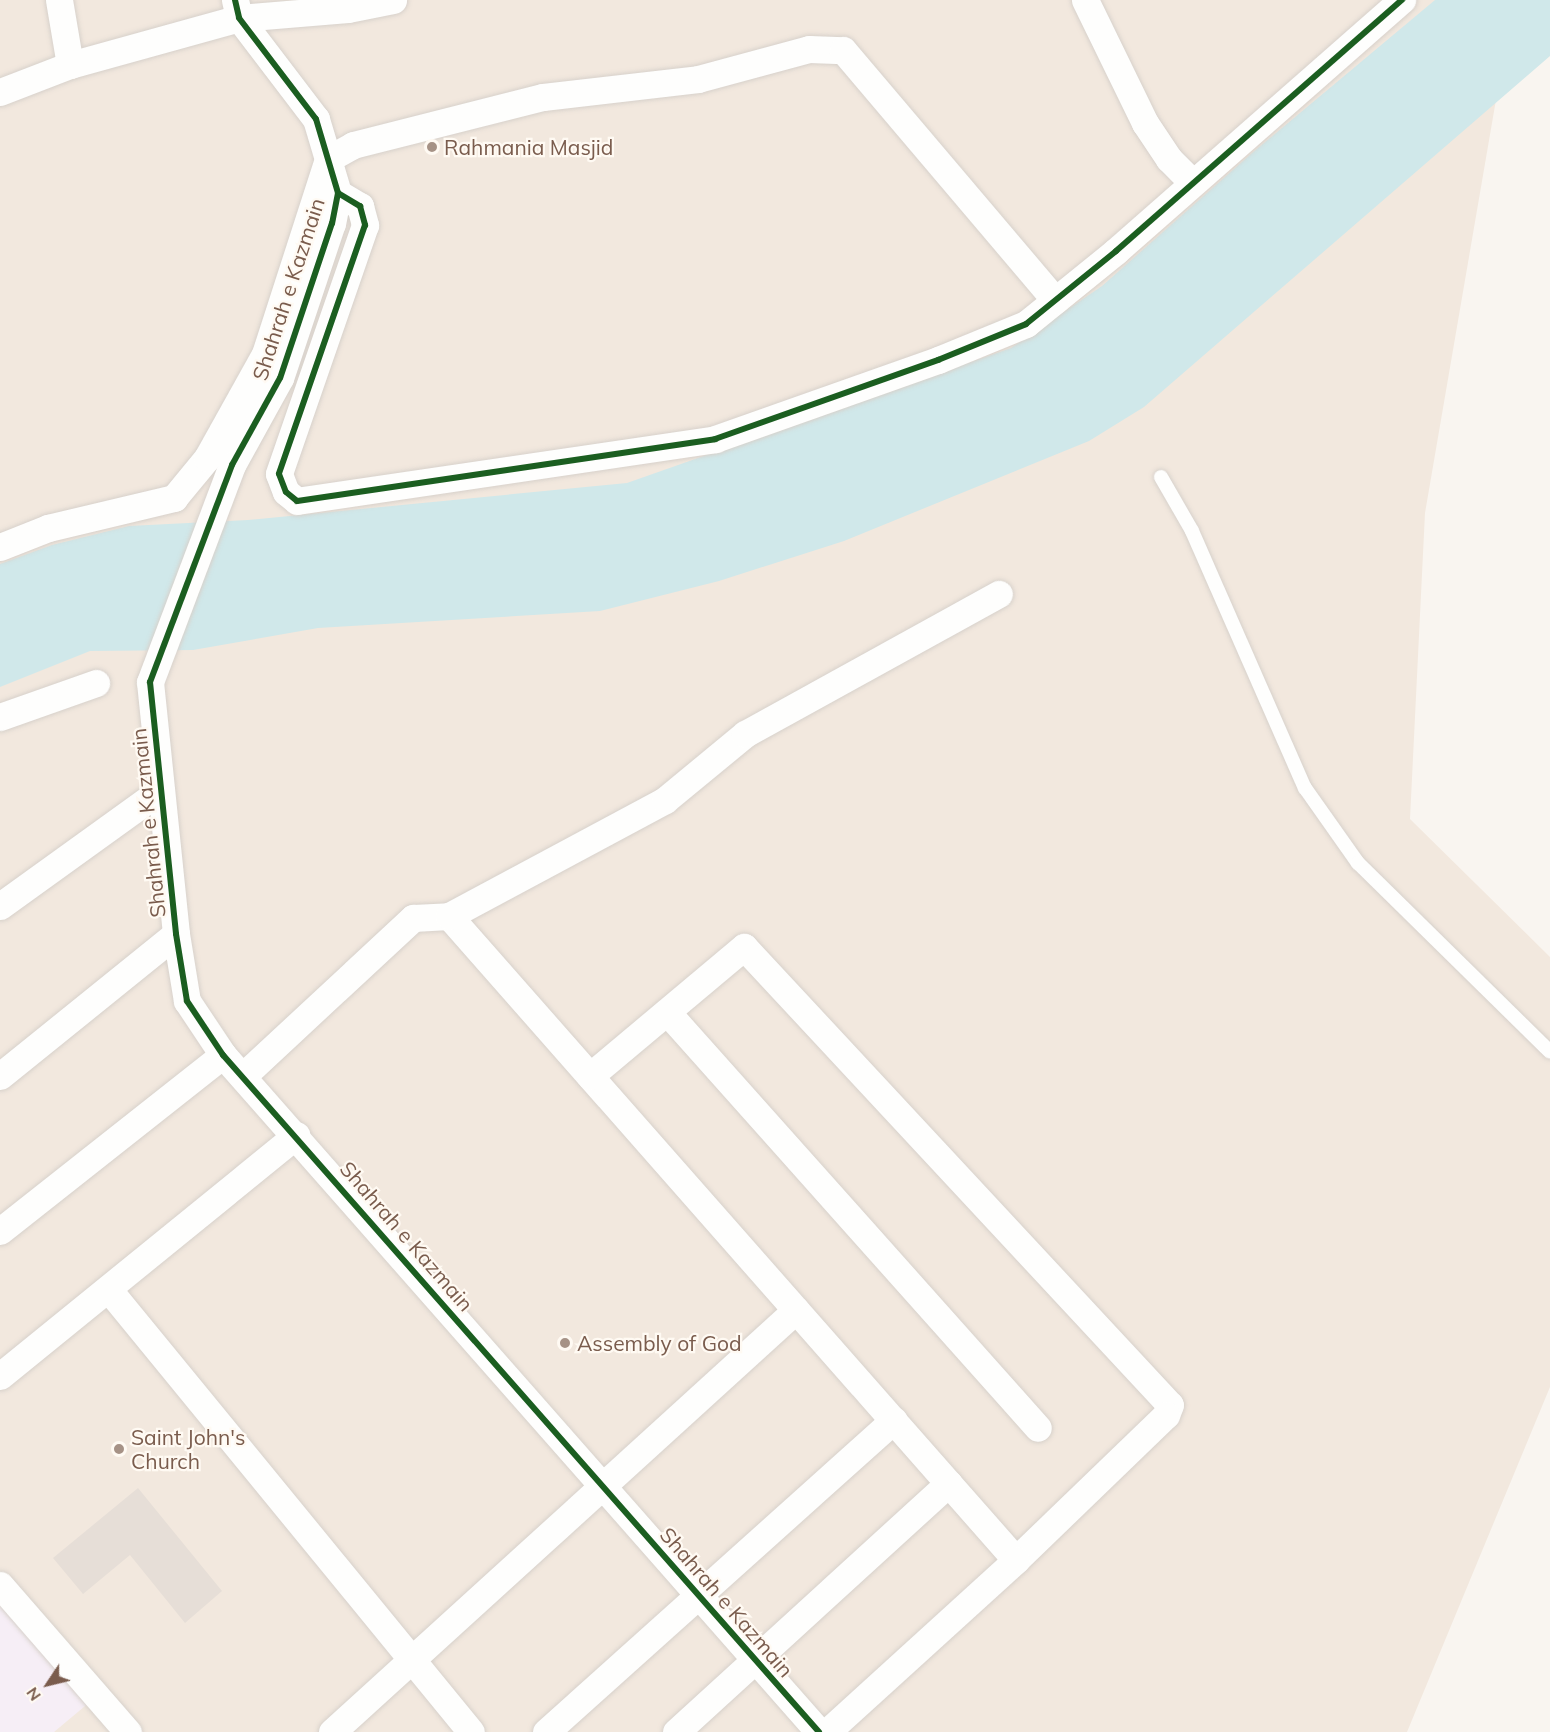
<!DOCTYPE html>
<html>
<head>
<meta charset="utf-8">
<style>
  body { margin:0 }
  #map { position:relative; width:1550px; height:1732px; overflow:hidden; background:#f9f5f0; font-family:Mulish,sans-serif }
  div>[style] { position:absolute }
  .residential>* { inset:0; background:#f2e8de }
  .education>* { inset:0; background:#f6eef6 }
  .water>* { inset:0; background:#d0e8ea }
  .building>* { inset:0; background:#e6ded7 }
  .roads { filter:drop-shadow(0 0 2px #d7d1cb) drop-shadow(0 0 2px #d7d1cb) }
  .service>* { height:14px; margin:-7px; padding:0 7px; transform-origin:7px; border-radius:7px; background:#fefefd }
  .minor>* { height:27px; margin:-13.5px; padding:0 13.5px; transform-origin:13.5px; border-radius:13.5px; background:#fefefd }
  .cycleway>* { height:6px; margin:-3px; padding:0 3px; transform-origin:3px; border-radius:3px; background:#1b5e20 }
  .dots>* { width:16px; height:16px; translate:-50% -50%; box-sizing:border-box; border:3px solid #fffaf3; border-radius:50% }
  span { translate:-50% -50%; white-space:nowrap; text-align:center; line-height:1.15; -webkit-text-stroke:4.5px #fffaf3; paint-order:stroke }
  .poi-label { font-size:21px; color:#7a5c4d }
  .left { translate:0 -50%; text-align:left }
  .street-label { font-size:21px; color:#7a5c4d }
  .north { position:absolute; left:18px; top:1654px; width:60px; height:60px; -webkit-text-stroke:4px #fffaf3; paint-order:stroke; rotate:235deg; font-size:16px; font-weight:700; line-height:24px; text-align:center; color:#7a5c4d }
  .north::after { content:''; display:block; margin:auto; width:21px; height:27px; background:#7a5c4d; clip-path:polygon(50% 0,100% 100%,50% 72%,0 100%) }
</style>
</head>
<body>
<div id="map">
  <div class="residential">
    <div style="clip-path:polygon(0 0,1539px 0,1509px 24px,1425px 513px,1410px 819px,1550px 957px,1550px 1387px,1407px 1732px,0 1732px)"></div>
  </div>
  <div class="education">
    <div style="clip-path:polygon(0 1585px,97px 1696px,54px 1732px,0 1732px)"></div>
  </div>
  <div class="water">
    <div style="clip-path:polygon(1435px 0,1550px 0,1550px 56px,1144px 407px,1089px 441px,844px 541px,719px 581px,600px 611px,318px 628px,193px 650px,90px 651px,0 687px,0 564px,52px 545px,129px 526px,248px 520px,627px 483px,1011px 348px,1102px 286px,1252px 153px)"></div>
  </div>
  <div class="building">
    <div style="clip-path:polygon(138px 1488px,222px 1591px,185px 1623px,130px 1555px,83px 1594px,53px 1558px)"></div>
  </div>
  <div class="roads">
    <div class="service">
      <div style="left:1161px;top:477px;width:62px;rotate:60.1deg"></div>
      <div style="left:1192px;top:531px;width:281px;rotate:66.3deg"></div>
      <div style="left:1305px;top:788px;width:92px;rotate:54.8deg"></div>
      <div style="left:1358px;top:863px;width:269px;rotate:44.5deg"></div>
    </div>
    <div class="minor">
      <div style="left:59px;top:0;width:66px;rotate:80.4deg"></div>
      <div style="left:235px;top:0;width:18px;rotate:77deg"></div>
      <div style="left:239px;top:18px;width:127px;rotate:52.7deg"></div>
      <div style="left:316px;top:119px;width:77px;rotate:73.4deg"></div>
      <div style="left:338px;top:193px;width:31px;rotate:101deg"></div>
      <div style="left:332px;top:223px;width:163px;rotate:108.5deg"></div>
      <div style="left:280px;top:378px;width:99px;rotate:118.9deg"></div>
      <div style="left:232px;top:465px;width:232px;rotate:110.7deg"></div>
      <div style="left:150px;top:682px;width:253px;rotate:84.1deg"></div>
      <div style="left:176px;top:934px;width:68px;rotate:80.7deg"></div>
      <div style="left:187px;top:1001px;width:65px;rotate:56.3deg"></div>
      <div style="left:223px;top:1055px;width:902px;rotate:48.64deg"></div>
      <div style="left:1085px;top:0;width:137px;rotate:64deg"></div>
      <div style="left:1145px;top:123px;width:43px;rotate:56.3deg"></div>
      <div style="left:1169px;top:159px;width:33px;rotate:45deg"></div>
      <div style="left:0;top:92px;width:75px;rotate:-21.1deg"></div>
      <div style="left:70px;top:65px;width:175px;rotate:-15.5deg"></div>
      <div style="left:239px;top:18px;width:109px;rotate:-4.7deg"></div>
      <div style="left:348px;top:9px;width:46px;rotate:-11.3deg"></div>
      <div style="left:338px;top:193px;width:26px;rotate:31deg"></div>
      <div style="left:360px;top:206px;width:20px;rotate:75deg"></div>
      <div style="left:365px;top:225px;width:263px;rotate:109.1deg"></div>
      <div style="left:279px;top:474px;width:19px;rotate:69deg"></div>
      <div style="left:286px;top:492px;width:14px;rotate:39deg"></div>
      <div style="left:297px;top:501px;width:423px;rotate:-8.4deg"></div>
      <div style="left:715px;top:439px;width:237px;rotate:-19.5deg"></div>
      <div style="left:938px;top:360px;width:95px;rotate:-22.2deg"></div>
      <div style="left:1026px;top:324px;width:116px;rotate:-39deg"></div>
      <div style="left:1116px;top:251px;width:381px;rotate:-41.3deg"></div>
      <div style="left:0;top:547px;width:52px;rotate:-21.6deg"></div>
      <div style="left:48px;top:528px;width:130px;rotate:-13.4deg"></div>
      <div style="left:174px;top:498px;width:52px;rotate:-50.5deg"></div>
      <div style="left:207px;top:458px;width:119px;rotate:-60.9deg"></div>
      <div style="left:265px;top:354px;width:205px;rotate:-72.1deg"></div>
      <div style="left:328px;top:159px;width:29px;rotate:-29deg"></div>
      <div style="left:353px;top:145px;width:196px;rotate:-14.2deg"></div>
      <div style="left:543px;top:97px;width:156px;rotate:-6.6deg"></div>
      <div style="left:698px;top:79px;width:115px;rotate:-15.1deg"></div>
      <div style="left:809px;top:49px;width:34px;rotate:2deg"></div>
      <div style="left:843px;top:50px;width:328px;rotate:49.7deg"></div>
      <div style="left:0;top:717px;width:102px;rotate:-19.5deg"></div>
      <div style="left:0;top:906px;width:198px;rotate:-35.8deg"></div>
      <div style="left:449px;top:916px;width:858px;rotate:48.64deg"></div>
      <div style="left:667px;top:1012px;width:557px;rotate:48.27deg"></div>
      <div style="left:244px;top:1075px;width:231px;rotate:-42.9deg"></div>
      <div style="left:413px;top:918px;width:36px;rotate:-3deg"></div>
      <div style="left:449px;top:916px;width:245px;rotate:-28.2deg"></div>
      <div style="left:665px;top:800px;width:104px;rotate:-39.5deg"></div>
      <div style="left:745px;top:734px;width:290px;rotate:-28.9deg"></div>
      <div style="left:0;top:1076px;width:226px;rotate:-38.9deg"></div>
      <div style="left:590px;top:1076px;width:201px;rotate:-40deg"></div>
      <div style="left:744px;top:947px;width:625px;rotate:47.07deg"></div>
      <div style="left:1170px;top:1405px;width:11px;rotate:112deg"></div>
      <div style="left:1166px;top:1415px;width:209px;rotate:136deg"></div>
      <div style="left:1016px;top:1560px;width:256px;rotate:137.7deg"></div>
      <div style="left:0;top:1231px;width:284px;rotate:-38.3deg"></div>
      <div style="left:109px;top:1290px;width:571px;rotate:50.68deg"></div>
      <div style="left:0;top:1376px;width:382px;rotate:-39.1deg"></div>
      <div style="left:0;top:1585px;width:195px;rotate:49deg"></div>
      <div style="left:332px;top:1732px;width:627px;rotate:-42.29deg"></div>
      <div style="left:546px;top:1732px;width:467px;rotate:-41.9deg"></div>
      <div style="left:676px;top:1732px;width:369px;rotate:-42.4deg"></div>
    </div>
  </div>
  <div class="cycleway">
    <div style="left:235px;top:0;width:18px;rotate:77deg"></div>
    <div style="left:239px;top:18px;width:127px;rotate:52.7deg"></div>
    <div style="left:316px;top:119px;width:77px;rotate:73.4deg"></div>
    <div style="left:338px;top:193px;width:31px;rotate:101deg"></div>
    <div style="left:332px;top:223px;width:163px;rotate:108.5deg"></div>
    <div style="left:280px;top:378px;width:99px;rotate:118.9deg"></div>
    <div style="left:232px;top:465px;width:232px;rotate:110.7deg"></div>
    <div style="left:150px;top:682px;width:253px;rotate:84.1deg"></div>
    <div style="left:176px;top:934px;width:68px;rotate:80.7deg"></div>
    <div style="left:187px;top:1001px;width:65px;rotate:56.3deg"></div>
    <div style="left:223px;top:1055px;width:902px;rotate:48.64deg"></div>
    <div style="left:338px;top:193px;width:26px;rotate:31deg"></div>
    <div style="left:360px;top:206px;width:20px;rotate:75deg"></div>
    <div style="left:365px;top:225px;width:263px;rotate:109.1deg"></div>
    <div style="left:279px;top:474px;width:19px;rotate:69deg"></div>
    <div style="left:286px;top:492px;width:14px;rotate:39deg"></div>
    <div style="left:297px;top:501px;width:423px;rotate:-8.4deg"></div>
    <div style="left:715px;top:439px;width:237px;rotate:-19.5deg"></div>
    <div style="left:938px;top:360px;width:95px;rotate:-22.2deg"></div>
    <div style="left:1026px;top:324px;width:116px;rotate:-39deg"></div>
    <div style="left:1116px;top:251px;width:381px;rotate:-41.3deg"></div>
  </div>
  <div class="dots">
    <div style="left:432px;top:147px;background:#a69286"></div>
    <div style="left:565px;top:1343px;background:#a69286"></div>
    <div style="left:119px;top:1449px;background:#a69286"></div>
  </div>
  <div class="poi-label">
    <span class="left" style="left:444px;top:147px">Rahmania Masjid</span>
    <span class="left" style="left:577px;top:1343px">Assembly of God</span>
    <span class="left" style="left:131px;top:1449px">Saint John's<br>Church</span>
  </div>
  <div class="street-label">
    <span style="left:288px;top:289px;rotate:-72deg">Shahrah e Kazmain</span>
    <span style="left:148px;top:823px;rotate:-96deg">Shahrah e Kazmain</span>
    <span style="left:407px;top:1236px;rotate:49deg">Shahrah e Kazmain</span>
    <span style="left:727px;top:1602px;rotate:49deg">Shahrah e Kazmain</span>
  </div>
  <div class="north">N</div>
</div>
</body>
</html>
